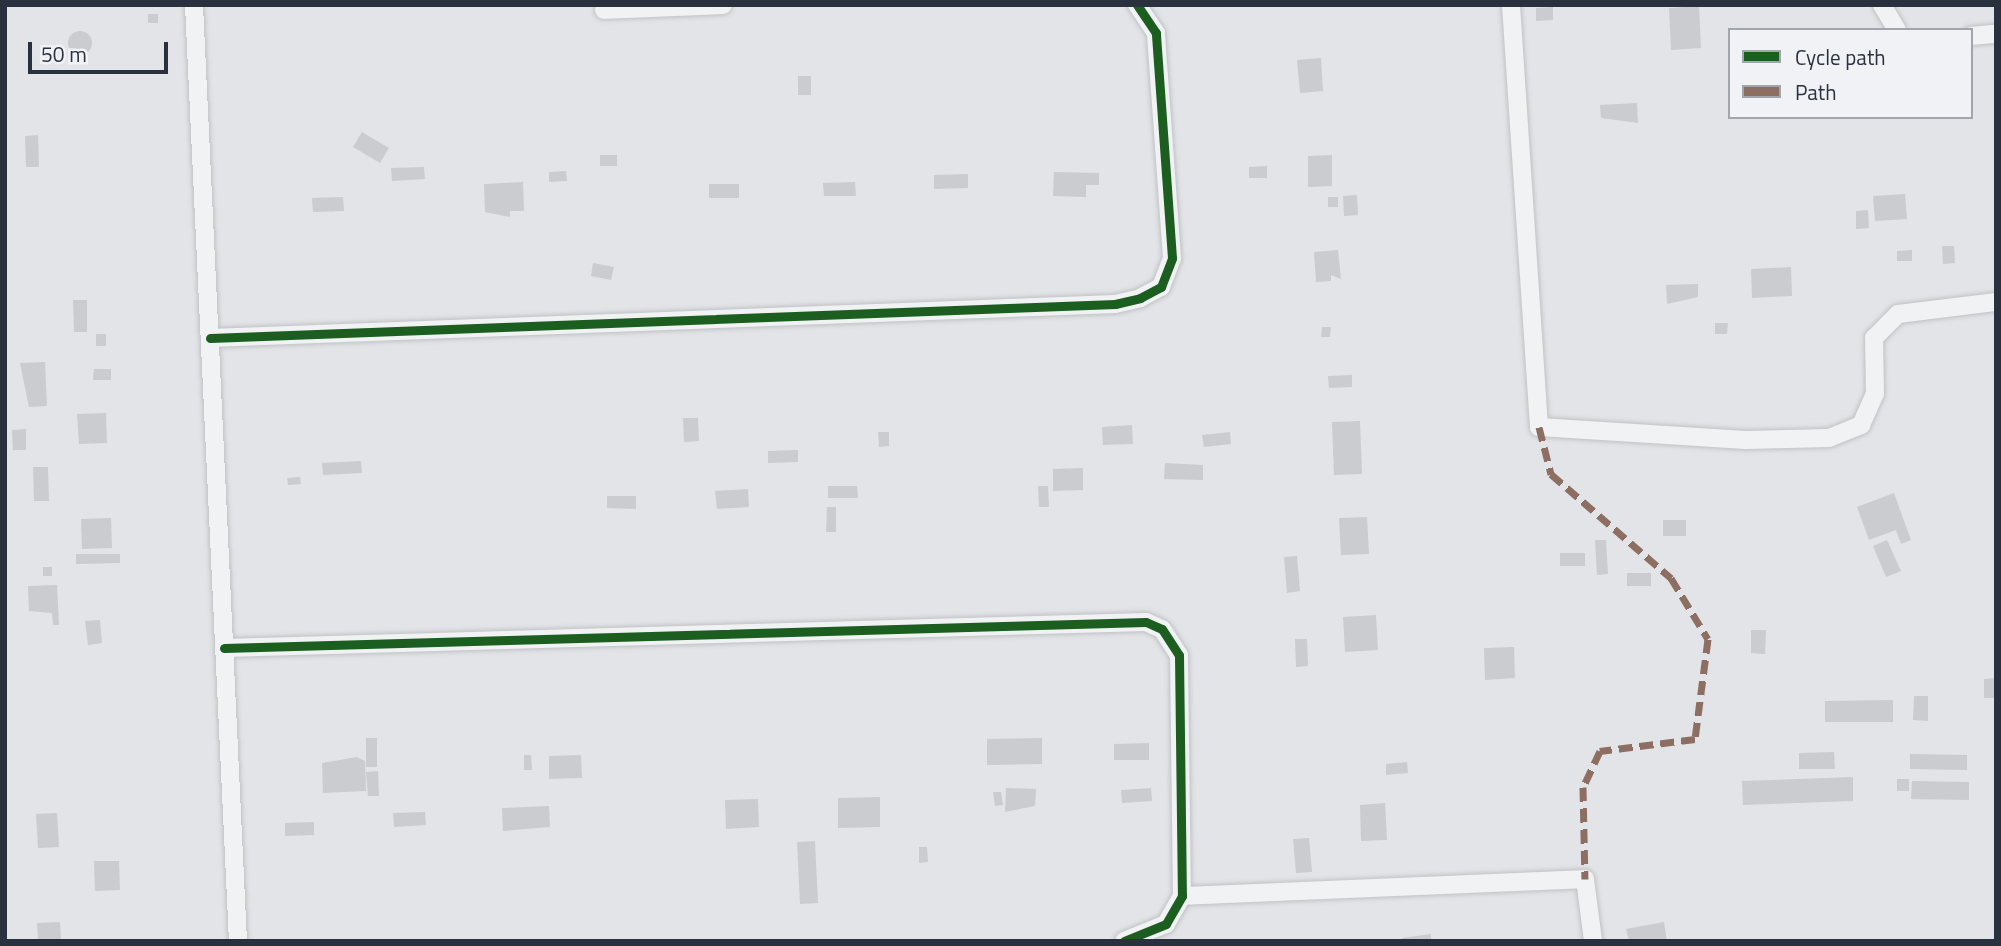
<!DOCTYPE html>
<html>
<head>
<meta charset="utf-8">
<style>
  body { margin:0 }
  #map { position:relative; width:2001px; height:946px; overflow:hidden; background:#e2e4e7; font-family:"Titillium Web",sans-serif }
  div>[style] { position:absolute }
  .building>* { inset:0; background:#cacccf }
  .round { border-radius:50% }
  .roads { filter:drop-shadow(0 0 2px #c0c2c5) drop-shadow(0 0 2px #c0c2c5) }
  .street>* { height:18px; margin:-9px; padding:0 9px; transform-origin:9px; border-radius:9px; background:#f1f2f4 }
  .quiet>* { height:7px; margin-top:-3.5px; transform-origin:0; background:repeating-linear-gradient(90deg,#8d6e63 0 14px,transparent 0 21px) }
  .cycleway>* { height:9px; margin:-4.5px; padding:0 4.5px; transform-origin:4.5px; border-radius:4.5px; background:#1b5e20 }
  span { translate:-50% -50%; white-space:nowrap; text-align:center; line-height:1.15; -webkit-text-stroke:6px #f0f2f6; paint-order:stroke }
  .frame { position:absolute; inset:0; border:7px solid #2a313e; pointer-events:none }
  .legend { position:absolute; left:1728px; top:28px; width:245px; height:91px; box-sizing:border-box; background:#f0f2f6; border:2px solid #a1a5ac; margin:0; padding:9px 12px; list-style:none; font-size:21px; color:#2a313e }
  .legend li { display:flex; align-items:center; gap:14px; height:35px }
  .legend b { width:35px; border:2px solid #a1a5ac }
  .scale { position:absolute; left:28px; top:42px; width:140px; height:32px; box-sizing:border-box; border:4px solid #2a313e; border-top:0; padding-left:9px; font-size:21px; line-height:24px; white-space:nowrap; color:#2a313e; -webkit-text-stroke:5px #f0f2f6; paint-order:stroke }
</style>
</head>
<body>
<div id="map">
  <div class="building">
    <div style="clip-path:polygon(1699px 6px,1701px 48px,1671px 50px,1669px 8px)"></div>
    <div style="clip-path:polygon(1553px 7px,1553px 20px,1536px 21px,1536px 8px)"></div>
    <div style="clip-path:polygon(148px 14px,158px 14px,158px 23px,148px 23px)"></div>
    <div class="round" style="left:68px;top:31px;width:24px;height:24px"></div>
    <div style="clip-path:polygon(1321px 58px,1323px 91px,1300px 93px,1297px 60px)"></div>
    <div style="clip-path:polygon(798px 76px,811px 76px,811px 95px,798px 95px)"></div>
    <div style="clip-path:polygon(1637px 103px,1638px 123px,1601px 118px,1600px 105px)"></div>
    <div style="clip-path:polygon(362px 132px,389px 148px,380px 163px,353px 147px)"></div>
    <div style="clip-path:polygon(38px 135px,39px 167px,26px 167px,25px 136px)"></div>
    <div style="clip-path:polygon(600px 155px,617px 155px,617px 166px,600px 166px)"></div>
    <div style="clip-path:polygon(1332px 155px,1332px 186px,1308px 187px,1308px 156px)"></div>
    <div style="clip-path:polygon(1267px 166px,1267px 178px,1249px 178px,1249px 167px)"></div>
    <div style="clip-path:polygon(424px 167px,425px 179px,392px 181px,391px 168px)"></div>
    <div style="clip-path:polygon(566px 171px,567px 181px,549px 182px,549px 172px)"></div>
    <div style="clip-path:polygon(1054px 172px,1099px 173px,1099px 185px,1086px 185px,1086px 197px,1053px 196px)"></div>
    <div style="clip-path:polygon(968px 174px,968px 188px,934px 189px,934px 175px)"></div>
    <div style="clip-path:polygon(523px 182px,524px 211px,510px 211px,510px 217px,485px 212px,484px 184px)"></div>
    <div style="clip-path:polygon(855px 182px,856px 196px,824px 196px,823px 183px)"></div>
    <div style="clip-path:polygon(709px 184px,739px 184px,739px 198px,709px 198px)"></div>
    <div style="clip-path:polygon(1905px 194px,1907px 219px,1875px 221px,1873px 196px)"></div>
    <div style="clip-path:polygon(1357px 195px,1358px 215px,1344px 216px,1343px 196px)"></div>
    <div style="clip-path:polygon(343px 197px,344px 211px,313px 212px,312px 198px)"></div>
    <div style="clip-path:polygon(1328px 197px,1338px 197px,1338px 207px,1328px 207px)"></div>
    <div style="clip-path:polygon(1868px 210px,1869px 228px,1856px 229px,1856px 211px)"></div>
    <div style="clip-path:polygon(1942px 246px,1954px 246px,1955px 263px,1943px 264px)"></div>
    <div style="clip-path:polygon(1338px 250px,1341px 279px,1331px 275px,1331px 281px,1316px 282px,1314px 252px)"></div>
    <div style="clip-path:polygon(1912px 250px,1912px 261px,1897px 261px,1897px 251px)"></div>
    <div style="clip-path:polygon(593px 263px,614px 267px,611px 280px,591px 276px)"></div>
    <div style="clip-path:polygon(1791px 267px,1792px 296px,1752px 298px,1751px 269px)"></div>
    <div style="clip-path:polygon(1698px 284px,1698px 297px,1667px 304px,1666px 285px)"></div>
    <div style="clip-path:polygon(73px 300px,87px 300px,87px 332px,74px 332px)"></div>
    <div style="clip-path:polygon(1715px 323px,1728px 323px,1727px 334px,1715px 334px)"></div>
    <div style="clip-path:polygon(1322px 327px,1331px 327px,1330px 337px,1321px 337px)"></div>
    <div style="clip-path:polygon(96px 334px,106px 334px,106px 346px,96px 346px)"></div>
    <div style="clip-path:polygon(45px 362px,47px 406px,29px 407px,20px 363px)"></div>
    <div style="clip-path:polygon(94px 369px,111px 369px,111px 380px,93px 380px)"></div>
    <div style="clip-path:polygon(1352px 375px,1352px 387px,1329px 388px,1328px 376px)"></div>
    <div style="clip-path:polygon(106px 413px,107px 443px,79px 444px,77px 414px)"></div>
    <div style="clip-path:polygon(683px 418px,698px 418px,699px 441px,684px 442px)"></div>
    <div style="clip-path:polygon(1360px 421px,1362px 474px,1334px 475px,1332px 422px)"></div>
    <div style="clip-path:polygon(1132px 425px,1133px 444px,1103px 445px,1102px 427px)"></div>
    <div style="clip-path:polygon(26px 429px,26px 450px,13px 450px,12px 430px)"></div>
    <div style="clip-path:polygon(878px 432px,889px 432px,889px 446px,879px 447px)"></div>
    <div style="clip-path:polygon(1230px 432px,1231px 444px,1204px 447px,1202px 435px)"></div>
    <div style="clip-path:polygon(798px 450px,798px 462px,768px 463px,768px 451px)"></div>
    <div style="clip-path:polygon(361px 461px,362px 473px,323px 475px,322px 463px)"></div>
    <div style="clip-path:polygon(1165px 463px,1203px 465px,1203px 480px,1164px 479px)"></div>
    <div style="clip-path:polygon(33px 467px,48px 467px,49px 501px,34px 501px)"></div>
    <div style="clip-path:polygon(1083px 468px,1083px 490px,1053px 491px,1053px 469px)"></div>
    <div style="clip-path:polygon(300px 477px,301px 484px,288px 485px,287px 478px)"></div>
    <div style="clip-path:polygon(828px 486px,857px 486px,858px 498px,828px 498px)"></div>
    <div style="clip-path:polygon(1038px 486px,1048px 486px,1049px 507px,1039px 507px)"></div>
    <div style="clip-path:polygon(748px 489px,749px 507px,717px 509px,715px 491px)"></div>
    <div style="clip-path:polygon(1894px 493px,1911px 540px,1901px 544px,1896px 530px,1869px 540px,1857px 507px)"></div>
    <div style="clip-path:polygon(607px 496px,636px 496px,636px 509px,607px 508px)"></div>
    <div style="clip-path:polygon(827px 507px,836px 507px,836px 532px,826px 532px)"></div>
    <div style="clip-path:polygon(1367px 517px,1369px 554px,1341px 555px,1339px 518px)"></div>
    <div style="clip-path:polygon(111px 518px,112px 548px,82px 549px,81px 519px)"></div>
    <div style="clip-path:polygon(1663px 520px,1686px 520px,1686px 536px,1663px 536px)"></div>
    <div style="clip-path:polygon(1595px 540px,1606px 540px,1608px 574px,1597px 575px)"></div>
    <div style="clip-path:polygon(1887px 540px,1901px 571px,1886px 577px,1873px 546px)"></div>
    <div style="clip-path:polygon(1560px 553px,1585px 553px,1585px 566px,1560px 566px)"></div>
    <div style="clip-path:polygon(76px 554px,120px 554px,120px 563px,76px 564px)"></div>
    <div style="clip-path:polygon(1297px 556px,1300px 591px,1287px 593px,1284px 557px)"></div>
    <div style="clip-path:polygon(43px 567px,52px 567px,52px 576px,43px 576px)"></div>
    <div style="clip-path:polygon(1627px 573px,1651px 573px,1651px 586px,1627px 586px)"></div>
    <div style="clip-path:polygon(57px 585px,59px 625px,53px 625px,52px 613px,29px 611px,28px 586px)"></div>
    <div style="clip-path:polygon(1376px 615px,1378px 650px,1345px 652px,1343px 617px)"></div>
    <div style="clip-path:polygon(100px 620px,102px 643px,88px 645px,85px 621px)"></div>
    <div style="clip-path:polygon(1751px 630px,1766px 630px,1765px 654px,1751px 653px)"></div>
    <div style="clip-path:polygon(1295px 639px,1307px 639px,1308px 666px,1296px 667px)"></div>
    <div style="clip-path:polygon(1514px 647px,1515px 678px,1485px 680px,1484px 648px)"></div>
    <div style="clip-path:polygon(1996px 678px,1996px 698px,1984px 698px,1984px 679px)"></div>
    <div style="clip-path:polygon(1914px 696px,1928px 696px,1928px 721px,1913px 720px)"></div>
    <div style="clip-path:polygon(1893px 700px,1893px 722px,1825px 722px,1825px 701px)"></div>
    <div style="clip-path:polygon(366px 738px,377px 738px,377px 767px,366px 767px)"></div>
    <div style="clip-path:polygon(1042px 738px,1042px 764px,987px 765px,987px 739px)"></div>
    <div style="clip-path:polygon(1149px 743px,1149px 760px,1114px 760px,1114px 744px)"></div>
    <div style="clip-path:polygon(1834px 752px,1835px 769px,1799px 769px,1799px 753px)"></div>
    <div style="clip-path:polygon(1910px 754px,1967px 755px,1967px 770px,1910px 769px)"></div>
    <div style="clip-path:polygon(524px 755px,531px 755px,532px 770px,524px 770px)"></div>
    <div style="clip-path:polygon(581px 755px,582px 778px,549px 779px,549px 756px)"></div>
    <div style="clip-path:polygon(357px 757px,365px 761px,366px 791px,323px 793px,322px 763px)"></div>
    <div style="clip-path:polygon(1407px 762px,1408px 773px,1386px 775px,1386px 764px)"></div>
    <div style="clip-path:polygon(378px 771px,379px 796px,368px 796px,366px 772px)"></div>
    <div style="clip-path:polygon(1853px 777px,1853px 801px,1743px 805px,1742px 781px)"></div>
    <div style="clip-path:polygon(1897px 779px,1909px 779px,1909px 791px,1897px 791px)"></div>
    <div style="clip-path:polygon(1912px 781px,1969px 782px,1969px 800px,1911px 799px)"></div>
    <div style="clip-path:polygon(1006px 788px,1036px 789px,1035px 806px,1005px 812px)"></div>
    <div style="clip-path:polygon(1151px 788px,1152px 801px,1122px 803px,1121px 790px)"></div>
    <div style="clip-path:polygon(993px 792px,1001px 792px,1003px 805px,995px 806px)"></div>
    <div style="clip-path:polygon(880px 797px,880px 827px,838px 828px,838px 798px)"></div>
    <div style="clip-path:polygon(758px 799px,759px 827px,726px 829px,725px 800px)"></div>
    <div style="clip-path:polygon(1385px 803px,1387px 840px,1361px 841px,1360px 805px)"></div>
    <div style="clip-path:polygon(549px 806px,550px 827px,503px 831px,502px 808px)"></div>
    <div style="clip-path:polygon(425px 812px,426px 825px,394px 827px,393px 813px)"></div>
    <div style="clip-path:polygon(57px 813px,59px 847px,38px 848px,36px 814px)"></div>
    <div style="clip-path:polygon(314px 822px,314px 835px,285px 836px,285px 823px)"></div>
    <div style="clip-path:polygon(1309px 838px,1312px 872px,1296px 873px,1293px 839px)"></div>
    <div style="clip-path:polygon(815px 841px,818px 903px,800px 904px,797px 842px)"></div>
    <div style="clip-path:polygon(919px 847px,927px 847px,928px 862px,919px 863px)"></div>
    <div style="clip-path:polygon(94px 861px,119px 861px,120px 890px,95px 891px)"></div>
    <div style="clip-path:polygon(60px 922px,61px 941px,38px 941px,37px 923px)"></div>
    <div style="clip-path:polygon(1664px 922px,1667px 941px,1629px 941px,1626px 929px)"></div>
    <div style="clip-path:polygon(1431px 934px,1431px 941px,1403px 941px,1402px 938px)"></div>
  </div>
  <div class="roads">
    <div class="street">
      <div style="left:194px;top:5px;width:937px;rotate:87.31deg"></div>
      <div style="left:1511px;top:5px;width:423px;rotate:86.2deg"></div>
      <div style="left:1539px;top:427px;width:207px;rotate:3.6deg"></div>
      <div style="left:1746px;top:440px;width:83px;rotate:-1.4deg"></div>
      <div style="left:1829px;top:438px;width:35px;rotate:-22deg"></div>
      <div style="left:1861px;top:425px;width:34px;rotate:-66deg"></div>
      <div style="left:1875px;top:394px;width:56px;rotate:-91deg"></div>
      <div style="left:1874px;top:338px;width:34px;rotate:-45deg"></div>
      <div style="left:1898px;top:314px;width:99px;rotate:-7deg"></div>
      <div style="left:1882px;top:5px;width:29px;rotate:59deg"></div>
      <div style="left:604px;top:10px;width:119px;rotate:-2.4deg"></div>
      <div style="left:1971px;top:36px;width:25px;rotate:-5deg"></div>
      <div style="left:210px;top:338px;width:906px;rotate:-2.15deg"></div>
      <div style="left:1115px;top:304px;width:26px;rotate:-13deg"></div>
      <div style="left:1140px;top:298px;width:24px;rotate:-28deg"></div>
      <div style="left:1161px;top:287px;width:31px;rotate:-69deg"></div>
      <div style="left:1172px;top:258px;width:226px;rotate:-94.1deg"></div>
      <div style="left:1156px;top:33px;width:34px;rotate:-124deg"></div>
      <div style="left:224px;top:648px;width:922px;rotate:-1.62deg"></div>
      <div style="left:1146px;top:622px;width:17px;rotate:24deg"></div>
      <div style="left:1162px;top:629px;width:31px;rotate:57deg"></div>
      <div style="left:1179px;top:655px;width:241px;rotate:89.3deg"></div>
      <div style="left:1182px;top:896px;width:32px;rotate:120deg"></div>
      <div style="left:1166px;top:924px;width:45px;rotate:158deg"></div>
      <div style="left:1182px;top:896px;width:403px;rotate:-2.4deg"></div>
      <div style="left:1585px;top:879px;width:63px;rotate:82.6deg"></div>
    </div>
  </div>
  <div class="quiet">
    <div style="left:1539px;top:427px;width:49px;rotate:75.7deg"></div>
    <div style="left:1551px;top:474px;width:159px;rotate:40.9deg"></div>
    <div style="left:1671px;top:578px;width:71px;rotate:58.8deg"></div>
    <div style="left:1708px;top:639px;width:101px;rotate:97.4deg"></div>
    <div style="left:1695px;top:739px;width:96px;rotate:172.8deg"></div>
    <div style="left:1600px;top:751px;width:40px;rotate:115deg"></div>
    <div style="left:1583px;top:787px;width:92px;rotate:88.8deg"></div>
  </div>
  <div class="cycleway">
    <div style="left:210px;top:338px;width:906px;rotate:-2.15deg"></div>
    <div style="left:1115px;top:304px;width:26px;rotate:-13deg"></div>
    <div style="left:1140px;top:298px;width:24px;rotate:-28deg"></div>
    <div style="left:1161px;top:287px;width:31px;rotate:-69deg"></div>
    <div style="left:1172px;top:258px;width:226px;rotate:-94.1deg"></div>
    <div style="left:1156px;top:33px;width:34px;rotate:-124deg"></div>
    <div style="left:224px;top:648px;width:922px;rotate:-1.62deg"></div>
    <div style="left:1146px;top:622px;width:17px;rotate:24deg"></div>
    <div style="left:1162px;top:629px;width:31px;rotate:57deg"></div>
    <div style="left:1179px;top:655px;width:241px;rotate:89.3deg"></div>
    <div style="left:1182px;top:896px;width:32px;rotate:120deg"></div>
    <div style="left:1166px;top:924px;width:45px;rotate:158deg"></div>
  </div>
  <div class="frame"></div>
  <ul class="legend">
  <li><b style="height:9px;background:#1b5e20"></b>Cycle path</li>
  <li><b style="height:9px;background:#8d6e63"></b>Path</li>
  </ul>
  <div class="scale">50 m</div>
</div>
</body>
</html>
